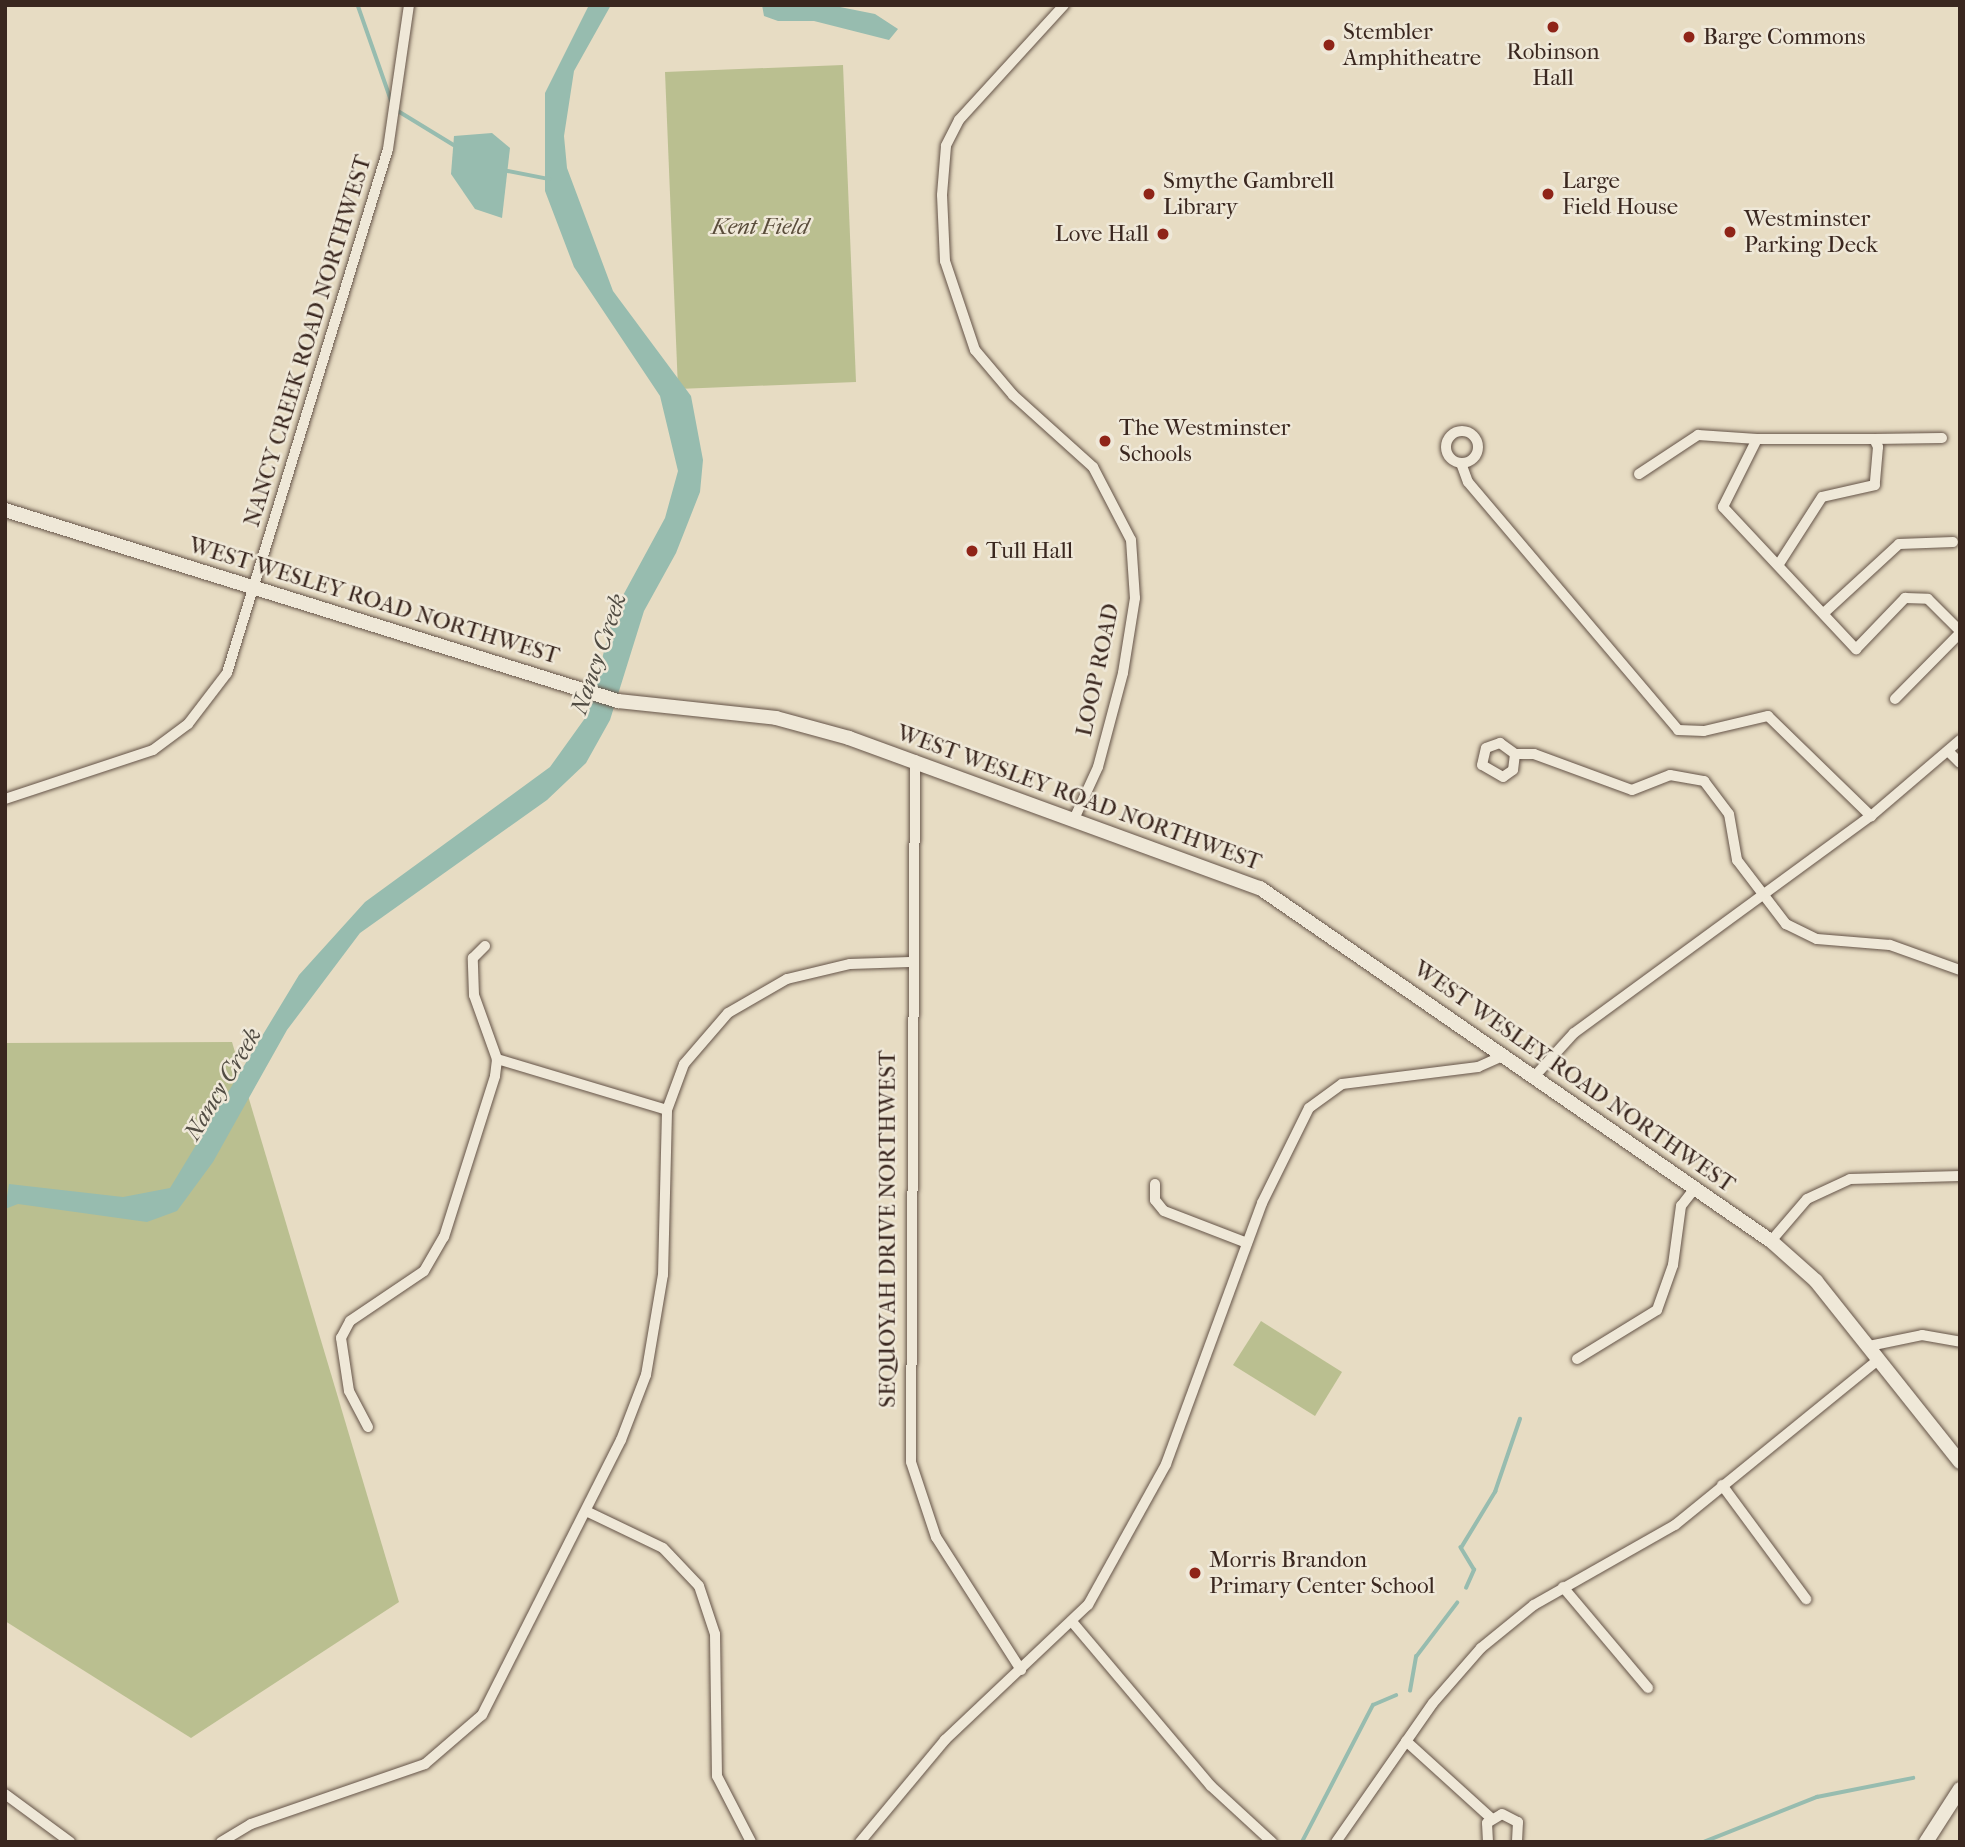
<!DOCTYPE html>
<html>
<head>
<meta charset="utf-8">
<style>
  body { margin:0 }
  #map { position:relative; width:1965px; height:1847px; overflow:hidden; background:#e7dcc3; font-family:"IM FELL French Canon",serif }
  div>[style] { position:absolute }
  .green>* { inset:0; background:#babf90 }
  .water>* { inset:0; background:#97bcaf }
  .stream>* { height:3.5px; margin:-1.75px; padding:0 1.75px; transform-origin:1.75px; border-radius:1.75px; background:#97bcaf }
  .roads { filter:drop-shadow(0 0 2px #655448) drop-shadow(0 0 2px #655448) }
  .minor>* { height:10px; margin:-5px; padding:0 5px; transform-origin:5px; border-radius:5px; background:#efe8d8 }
  .minor>.ring { margin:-5px; padding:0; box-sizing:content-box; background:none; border:10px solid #efe8d8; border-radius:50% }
  .tertiary>* { height:14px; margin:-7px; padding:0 7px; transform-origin:7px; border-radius:7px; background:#efe8d8 }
  .dots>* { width:19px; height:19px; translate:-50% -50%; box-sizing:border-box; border:4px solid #efe8d8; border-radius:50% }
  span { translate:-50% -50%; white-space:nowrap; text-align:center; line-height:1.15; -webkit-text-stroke:5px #efe8d8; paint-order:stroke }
  .poi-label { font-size:23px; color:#3a271f }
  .left { translate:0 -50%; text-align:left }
  .right { translate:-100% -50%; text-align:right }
  .park-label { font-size:23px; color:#5a4d3b; font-style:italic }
  .street-label { font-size:23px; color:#3a271f }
  .water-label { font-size:24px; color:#514c43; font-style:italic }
  .frame { position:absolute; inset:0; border:7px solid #3a271f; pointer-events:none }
</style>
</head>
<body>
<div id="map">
  <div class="green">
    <div style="clip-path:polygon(843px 65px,856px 382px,678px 389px,665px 72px)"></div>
    <div style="clip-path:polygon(232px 1042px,399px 1602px,191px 1738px,5px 1621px,5px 1043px)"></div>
    <div style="clip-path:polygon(1261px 1321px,1342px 1372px,1315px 1416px,1233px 1365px)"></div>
  </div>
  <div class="water">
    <div style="clip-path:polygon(589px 5px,611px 5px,574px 71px,564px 136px,567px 168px,613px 291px,691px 396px,703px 460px,700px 492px,676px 553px,644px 611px,610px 720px,586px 763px,547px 800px,360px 933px,287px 1030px,213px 1162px,177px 1211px,147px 1222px,18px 1204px,5px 1209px,9px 1184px,123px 1197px,170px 1188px,299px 975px,365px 902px,550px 767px,588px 714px,614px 612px,665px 518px,678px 471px,660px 396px,574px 267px,545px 191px,545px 93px)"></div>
    <div style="clip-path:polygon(762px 5px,830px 5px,875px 14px,898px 29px,889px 40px,814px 21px,778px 21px,764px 16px)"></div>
    <div style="clip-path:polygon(492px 133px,510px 148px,502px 218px,475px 209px,451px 174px,454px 136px)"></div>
  </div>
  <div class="stream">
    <div style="left:358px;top:5px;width:103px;rotate:70.7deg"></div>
    <div style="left:395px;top:109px;width:69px;rotate:31.4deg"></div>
    <div style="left:508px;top:171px;width:42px;rotate:11deg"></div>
    <div style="left:1466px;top:1588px;width:20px;rotate:-66deg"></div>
    <div style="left:1474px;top:1570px;width:26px;rotate:-121deg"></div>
    <div style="left:1461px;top:1548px;width:66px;rotate:-58.7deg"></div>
    <div style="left:1495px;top:1492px;width:77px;rotate:-71.1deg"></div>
    <div style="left:1410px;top:1691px;width:35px;rotate:-80deg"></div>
    <div style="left:1416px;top:1657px;width:68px;rotate:-52.8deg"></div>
    <div style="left:1302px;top:1842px;width:154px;rotate:-62.6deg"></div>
    <div style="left:1373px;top:1705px;width:25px;rotate:-23deg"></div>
    <div style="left:1704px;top:1842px;width:122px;rotate:-21.7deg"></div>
    <div style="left:1817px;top:1797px;width:98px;rotate:-11.2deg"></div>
  </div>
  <div class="roads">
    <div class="minor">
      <div style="left:1064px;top:5px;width:156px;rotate:132.4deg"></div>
      <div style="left:959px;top:120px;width:29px;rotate:117deg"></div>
      <div style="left:946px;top:146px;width:49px;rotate:94.7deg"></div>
      <div style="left:942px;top:195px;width:66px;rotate:87.4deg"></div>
      <div style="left:945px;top:261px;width:94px;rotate:71.4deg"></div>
      <div style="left:975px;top:350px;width:59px;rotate:49.8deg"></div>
      <div style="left:1013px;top:395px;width:108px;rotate:42deg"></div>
      <div style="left:1093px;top:467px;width:82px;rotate:62.5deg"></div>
      <div style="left:1131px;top:540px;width:58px;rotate:86.1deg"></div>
      <div style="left:1135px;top:598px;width:76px;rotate:99.1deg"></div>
      <div style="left:1123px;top:673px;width:97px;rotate:104.9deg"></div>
      <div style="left:1098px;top:767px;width:55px;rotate:114.7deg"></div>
      <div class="ring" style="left:1446px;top:431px;width:22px;height:22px"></div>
      <div style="left:1757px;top:439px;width:117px"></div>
      <div style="left:1874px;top:439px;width:9px;rotate:63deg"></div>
      <div style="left:1878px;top:447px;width:38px;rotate:95deg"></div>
      <div style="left:1875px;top:485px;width:54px;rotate:167.2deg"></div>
      <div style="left:1822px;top:497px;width:80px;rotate:122.7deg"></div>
      <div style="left:1874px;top:439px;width:68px;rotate:-0.8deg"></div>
      <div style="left:1461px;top:463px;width:20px;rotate:70deg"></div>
      <div style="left:1468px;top:482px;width:325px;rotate:49.7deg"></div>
      <div style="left:1678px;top:730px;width:26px;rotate:2deg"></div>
      <div style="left:1704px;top:731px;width:66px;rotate:-13.2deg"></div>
      <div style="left:1768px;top:716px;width:144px;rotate:44.2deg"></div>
      <div style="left:1639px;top:474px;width:71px;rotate:-33.5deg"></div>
      <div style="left:1698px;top:435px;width:59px;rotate:3.9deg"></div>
      <div style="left:1757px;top:439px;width:76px;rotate:116.6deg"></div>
      <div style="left:1723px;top:507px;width:195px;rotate:46.9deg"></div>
      <div style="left:1856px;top:649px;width:71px;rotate:-46.1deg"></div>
      <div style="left:1905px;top:598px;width:23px;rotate:2deg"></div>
      <div style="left:1928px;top:599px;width:45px;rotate:45deg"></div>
      <div style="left:1825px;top:612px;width:100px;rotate:-42.6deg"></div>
      <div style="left:1899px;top:544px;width:54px;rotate:-2.1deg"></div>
      <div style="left:1895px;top:699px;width:93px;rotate:-45.4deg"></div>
      <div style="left:1948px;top:751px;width:17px;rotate:45deg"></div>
      <div style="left:1515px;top:754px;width:16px;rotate:97deg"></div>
      <div style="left:1513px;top:770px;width:12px;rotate:145deg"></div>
      <div style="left:1503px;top:777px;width:24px;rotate:-150deg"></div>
      <div style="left:1482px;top:765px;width:17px;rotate:-77deg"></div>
      <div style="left:1486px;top:748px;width:15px;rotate:-20deg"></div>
      <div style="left:1500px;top:743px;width:19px;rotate:36deg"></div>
      <div style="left:1515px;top:754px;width:19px"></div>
      <div style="left:1534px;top:754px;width:104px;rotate:20.2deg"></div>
      <div style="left:1632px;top:790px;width:41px;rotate:-21.5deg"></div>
      <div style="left:1670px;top:775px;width:35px;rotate:10deg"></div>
      <div style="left:1704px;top:781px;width:41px;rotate:52.9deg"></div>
      <div style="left:1729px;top:814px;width:47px;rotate:80.1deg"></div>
      <div style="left:1737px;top:860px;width:81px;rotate:52.6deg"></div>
      <div style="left:1786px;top:924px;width:34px;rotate:26deg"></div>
      <div style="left:1817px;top:939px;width:73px;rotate:4.7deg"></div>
      <div style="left:1890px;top:945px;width:74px;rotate:19.7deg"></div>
      <div style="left:915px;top:760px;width:702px;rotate:90.33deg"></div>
      <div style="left:911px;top:1462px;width:79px;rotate:71.6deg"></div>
      <div style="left:936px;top:1537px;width:158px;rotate:57.4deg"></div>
      <div style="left:5px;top:799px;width:156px;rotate:-18.3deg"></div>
      <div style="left:153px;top:750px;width:44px;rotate:-36.6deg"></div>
      <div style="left:188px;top:724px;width:64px;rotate:-52.6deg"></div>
      <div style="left:227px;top:673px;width:548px;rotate:-72.92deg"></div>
      <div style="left:388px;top:149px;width:146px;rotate:-81.7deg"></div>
      <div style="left:497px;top:1059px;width:177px;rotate:16.7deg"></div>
      <div style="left:1534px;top:1077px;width:59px;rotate:-47.7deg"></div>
      <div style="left:1574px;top:1033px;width:368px;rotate:-36.2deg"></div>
      <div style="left:1871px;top:816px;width:117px;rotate:-40.5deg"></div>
      <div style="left:1155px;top:1184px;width:16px;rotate:90deg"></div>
      <div style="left:1155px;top:1200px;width:14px;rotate:51deg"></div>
      <div style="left:1164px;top:1211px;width:89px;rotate:21.1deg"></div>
      <div style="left:1771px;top:1241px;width:55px;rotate:-49.4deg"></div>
      <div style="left:1807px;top:1199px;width:47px;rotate:-24.9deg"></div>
      <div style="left:1850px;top:1179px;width:110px;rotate:-1.6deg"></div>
      <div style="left:1869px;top:1346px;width:54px;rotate:-11.7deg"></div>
      <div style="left:1922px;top:1335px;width:39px;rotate:10deg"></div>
      <div style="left:1577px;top:1359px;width:94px;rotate:-31.5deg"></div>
      <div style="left:1657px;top:1310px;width:48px;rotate:-70.4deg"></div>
      <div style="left:1673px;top:1265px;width:60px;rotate:-82.3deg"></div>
      <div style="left:1681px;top:1206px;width:23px;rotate:-52deg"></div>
      <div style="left:368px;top:1427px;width:41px;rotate:-117.8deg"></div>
      <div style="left:349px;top:1391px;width:54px;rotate:-98.6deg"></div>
      <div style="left:341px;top:1338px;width:19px;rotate:-62deg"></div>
      <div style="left:350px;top:1321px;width:89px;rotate:-34deg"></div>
      <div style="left:424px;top:1271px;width:39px;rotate:-60deg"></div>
      <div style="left:444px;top:1237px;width:169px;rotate:-72.4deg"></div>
      <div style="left:495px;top:1076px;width:17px;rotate:-83deg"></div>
      <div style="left:497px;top:1059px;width:68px;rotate:-109.8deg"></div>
      <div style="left:474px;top:995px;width:37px;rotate:-92deg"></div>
      <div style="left:473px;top:958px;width:17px;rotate:-45deg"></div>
      <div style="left:1722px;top:1485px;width:142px;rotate:53.6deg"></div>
      <div style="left:586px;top:1511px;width:85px;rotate:25.7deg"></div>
      <div style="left:663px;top:1548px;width:52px;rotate:46.5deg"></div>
      <div style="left:699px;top:1586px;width:51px;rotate:71.6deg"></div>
      <div style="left:715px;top:1634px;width:142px;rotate:89.2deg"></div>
      <div style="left:717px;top:1776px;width:74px;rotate:62.7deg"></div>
      <div style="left:1563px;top:1587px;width:132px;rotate:49.9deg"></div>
      <div style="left:1074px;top:1624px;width:212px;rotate:49.8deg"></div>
      <div style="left:1211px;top:1786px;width:83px;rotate:42.6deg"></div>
      <div style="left:1406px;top:1741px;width:115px;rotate:42.2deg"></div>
      <div style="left:5px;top:1794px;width:81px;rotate:36.4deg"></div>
      <div style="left:221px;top:1842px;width:35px;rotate:-31deg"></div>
      <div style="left:251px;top:1824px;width:184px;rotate:-19deg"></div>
      <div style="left:425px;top:1764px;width:75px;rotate:-40.7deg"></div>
      <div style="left:482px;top:1715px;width:308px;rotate:-63.2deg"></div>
      <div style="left:621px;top:1440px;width:70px;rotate:-69deg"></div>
      <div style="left:646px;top:1375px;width:101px;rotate:-80.4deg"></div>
      <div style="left:663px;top:1275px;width:165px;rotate:-88.6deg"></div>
      <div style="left:667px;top:1110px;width:49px;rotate:-69.7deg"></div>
      <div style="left:684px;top:1064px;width:67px;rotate:-49.2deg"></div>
      <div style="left:728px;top:1013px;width:68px;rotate:-30deg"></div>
      <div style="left:787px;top:979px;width:65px;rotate:-13.4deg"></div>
      <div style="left:850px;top:964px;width:60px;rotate:-1.9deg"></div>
      <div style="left:860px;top:1842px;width:133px;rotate:-50.2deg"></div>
      <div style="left:945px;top:1740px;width:197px;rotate:-43.4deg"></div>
      <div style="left:1088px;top:1605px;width:161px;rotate:-61deg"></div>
      <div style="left:1166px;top:1464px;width:278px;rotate:-69.8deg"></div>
      <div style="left:1262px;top:1203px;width:106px;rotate:-63.7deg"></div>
      <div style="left:1309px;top:1108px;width:41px;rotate:-36deg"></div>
      <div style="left:1342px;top:1084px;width:137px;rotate:-7.1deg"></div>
      <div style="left:1478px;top:1067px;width:27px;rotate:-24deg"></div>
      <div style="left:1336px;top:1842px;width:169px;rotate:-55.1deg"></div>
      <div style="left:1433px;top:1703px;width:73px;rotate:-48.9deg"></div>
      <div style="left:1481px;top:1648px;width:68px;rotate:-39.1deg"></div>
      <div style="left:1534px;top:1605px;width:162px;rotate:-29.6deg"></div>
      <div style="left:1675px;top:1525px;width:263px;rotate:-39.1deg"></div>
      <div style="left:1488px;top:1842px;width:19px;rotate:-93deg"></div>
      <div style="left:1487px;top:1823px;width:17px;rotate:-31deg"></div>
      <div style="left:1502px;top:1814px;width:18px;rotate:27deg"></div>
      <div style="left:1518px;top:1822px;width:20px;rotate:93deg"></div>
    </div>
    <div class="tertiary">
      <div style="left:5px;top:510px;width:642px;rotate:17.31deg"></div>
      <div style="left:618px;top:701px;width:159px;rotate:6.1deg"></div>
      <div style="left:776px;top:718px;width:76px;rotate:15.3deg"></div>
      <div style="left:849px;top:738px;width:438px;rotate:20.1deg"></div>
      <div style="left:1260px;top:888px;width:621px;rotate:34.64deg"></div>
      <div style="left:1771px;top:1241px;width:60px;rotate:41.6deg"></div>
      <div style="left:1816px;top:1281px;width:231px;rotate:51.5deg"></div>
      <div style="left:1926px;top:1842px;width:63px;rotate:-57.3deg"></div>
    </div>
  </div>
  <div class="dots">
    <div style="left:1553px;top:27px;background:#8f2418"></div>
    <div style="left:1689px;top:37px;background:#8f2418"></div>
    <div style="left:1329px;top:45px;background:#8f2418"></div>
    <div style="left:1149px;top:194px;background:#8f2418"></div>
    <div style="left:1548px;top:194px;background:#8f2418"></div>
    <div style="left:1730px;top:232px;background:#8f2418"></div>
    <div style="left:1163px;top:234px;background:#8f2418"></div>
    <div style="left:1105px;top:441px;background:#8f2418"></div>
    <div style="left:972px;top:551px;background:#8f2418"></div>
    <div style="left:1195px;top:1573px;background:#8f2418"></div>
  </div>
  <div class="poi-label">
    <span class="left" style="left:1343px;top:45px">Stembler<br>Amphitheatre</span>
    <span class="left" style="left:1703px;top:37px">Barge Commons</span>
    <span style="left:1553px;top:65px">Robinson<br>Hall</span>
    <span class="left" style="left:1163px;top:194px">Smythe Gambrell<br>Library</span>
    <span class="left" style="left:1562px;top:194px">Large<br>Field House</span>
    <span class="left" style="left:1744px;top:232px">Westminster<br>Parking Deck</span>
    <span class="right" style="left:1149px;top:234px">Love Hall</span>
    <span class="left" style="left:1119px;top:441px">The Westminster<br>Schools</span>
    <span class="left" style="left:986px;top:551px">Tull Hall</span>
    <span class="left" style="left:1209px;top:1573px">Morris Brandon<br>Primary Center School</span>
  </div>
  <div class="park-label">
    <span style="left:760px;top:227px">Kent Field</span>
  </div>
  <div class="street-label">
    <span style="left:308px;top:341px;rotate:-73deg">NANCY CREEK ROAD NORTHWEST</span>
    <span style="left:374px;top:601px;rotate:17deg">WEST WESLEY ROAD NORTHWEST</span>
    <span style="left:1098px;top:670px;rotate:-78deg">LOOP ROAD</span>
    <span style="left:1079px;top:798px;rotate:20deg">WEST WESLEY ROAD NORTHWEST</span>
    <span style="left:1574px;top:1077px;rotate:35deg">WEST WESLEY ROAD NORTHWEST</span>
    <span style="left:888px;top:1229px;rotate:-90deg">SEQUOYAH DRIVE NORTHWEST</span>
  </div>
  <div class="water-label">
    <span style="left:599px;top:654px;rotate:-71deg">Nancy Creek</span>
    <span style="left:223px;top:1084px;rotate:-59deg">Nancy Creek</span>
  </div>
  <div class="frame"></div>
</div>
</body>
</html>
